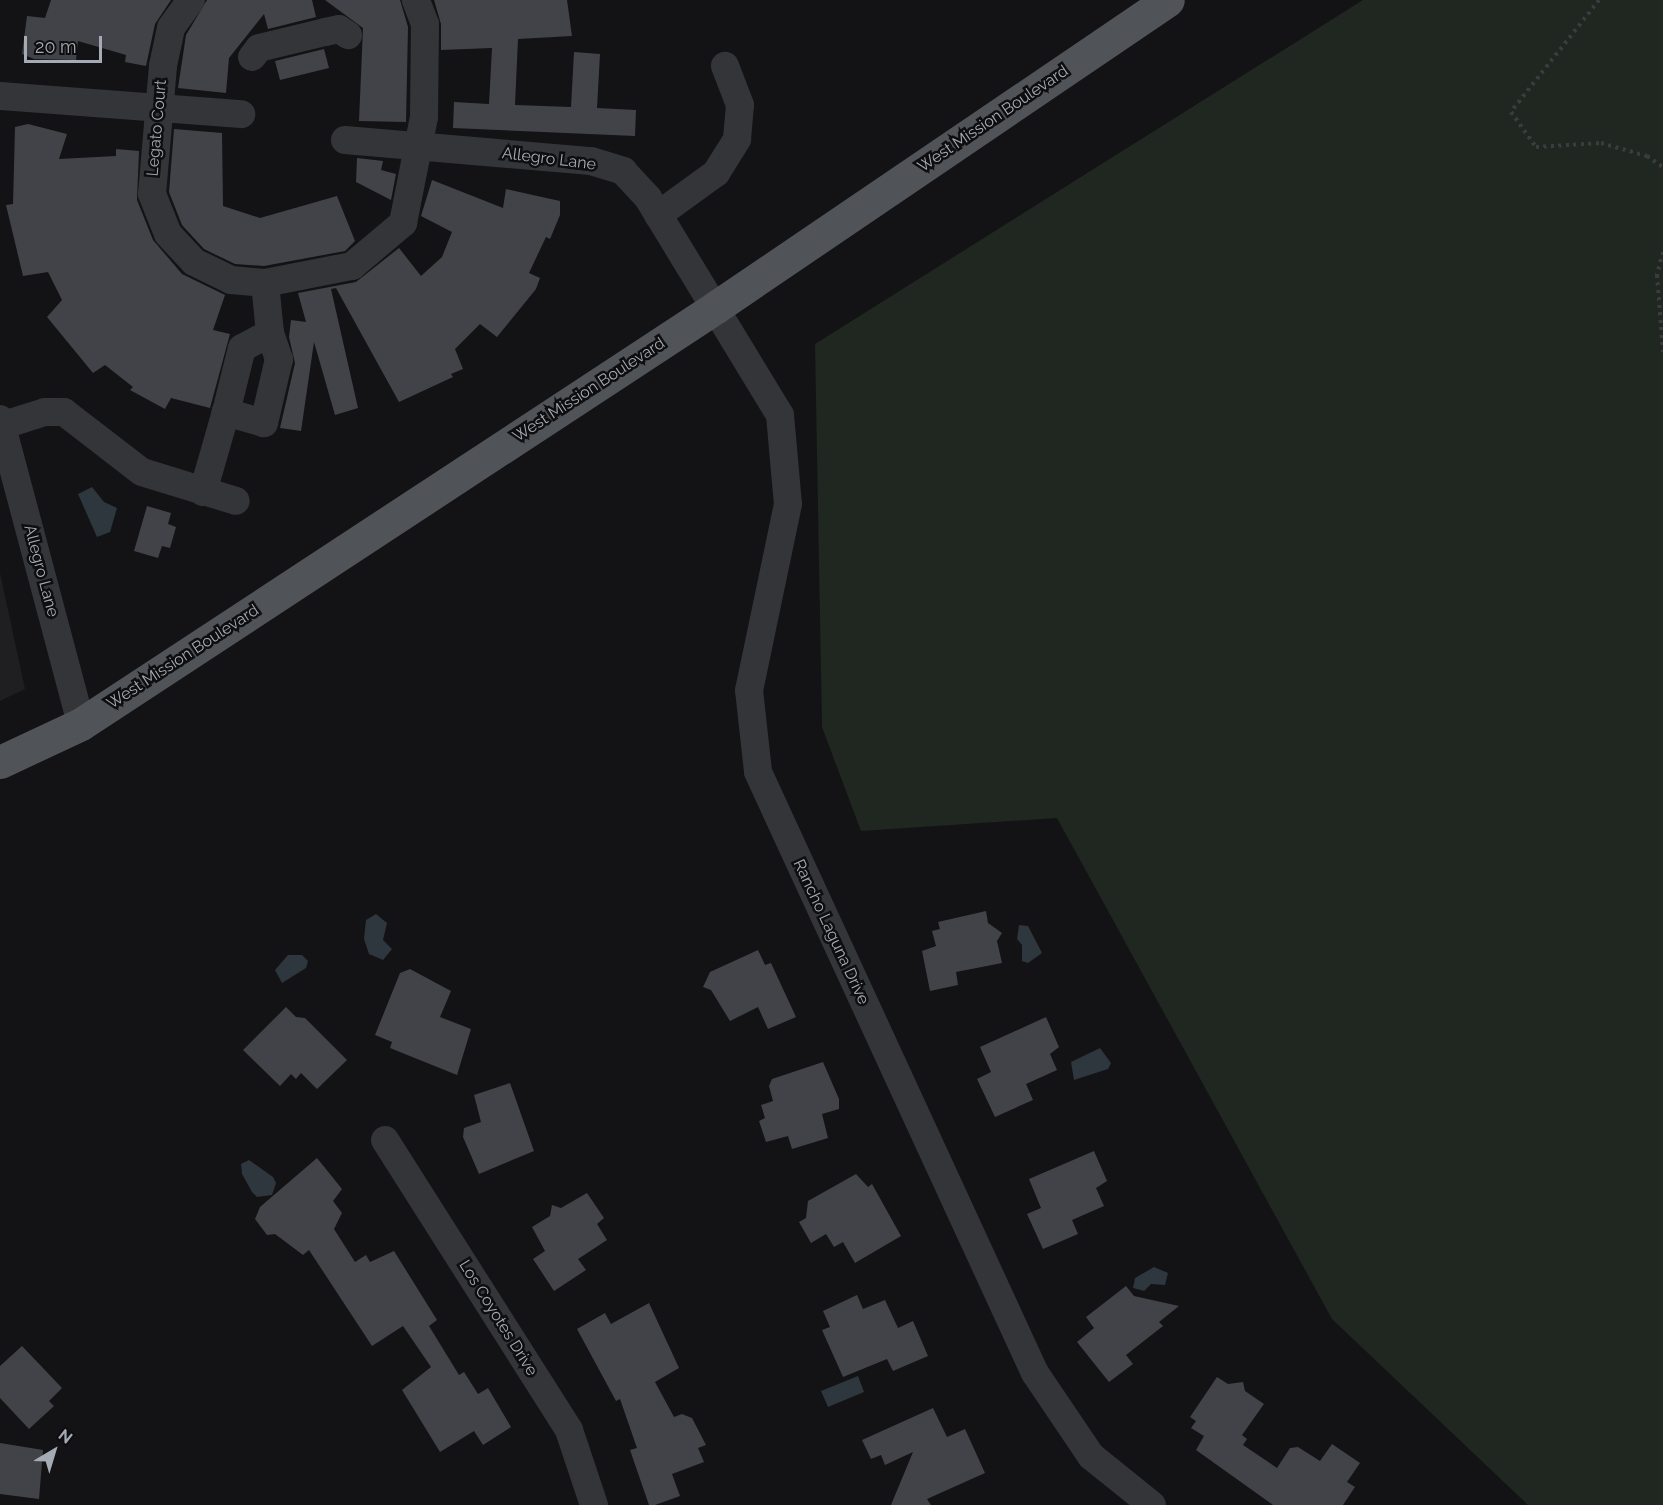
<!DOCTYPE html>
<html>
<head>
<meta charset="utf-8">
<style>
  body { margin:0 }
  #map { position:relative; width:1663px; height:1505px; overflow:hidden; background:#131315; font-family:Raleway,sans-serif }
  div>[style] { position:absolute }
  .built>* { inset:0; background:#1f1f22 }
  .green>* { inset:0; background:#1f2720 }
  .water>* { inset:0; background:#2d373d }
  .building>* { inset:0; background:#424348 }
  .path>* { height:4px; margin-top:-2px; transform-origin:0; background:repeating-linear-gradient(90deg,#3a3d40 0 3px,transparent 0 7.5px) }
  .minor>* { height:28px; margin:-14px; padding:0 14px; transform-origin:14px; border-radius:14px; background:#343539 }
  .major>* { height:33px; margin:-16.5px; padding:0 16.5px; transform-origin:16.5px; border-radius:16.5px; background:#505358 }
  span { translate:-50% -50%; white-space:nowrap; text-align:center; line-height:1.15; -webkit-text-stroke:5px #0e0e10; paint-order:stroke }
  .street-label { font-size:16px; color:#a5abb5 }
  .north { position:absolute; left:24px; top:1421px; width:60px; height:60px; -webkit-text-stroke:4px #0e0e10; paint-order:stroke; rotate:38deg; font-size:16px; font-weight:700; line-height:24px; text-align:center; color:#a5abb5 }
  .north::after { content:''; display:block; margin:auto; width:21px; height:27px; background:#a5abb5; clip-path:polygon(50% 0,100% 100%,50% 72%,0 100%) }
  .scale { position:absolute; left:24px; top:36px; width:78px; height:27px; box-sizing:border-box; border:3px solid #a5abb5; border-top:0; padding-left:8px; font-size:18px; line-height:21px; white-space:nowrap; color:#a5abb5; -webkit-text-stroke:4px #0e0e10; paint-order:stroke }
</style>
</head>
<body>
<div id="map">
  <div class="built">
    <div style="clip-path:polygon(0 573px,25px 689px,0 701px)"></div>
  </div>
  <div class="green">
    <div style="clip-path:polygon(1363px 0,1663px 0,1663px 1505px,1528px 1505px,1332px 1319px,1057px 818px,861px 831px,822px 727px,815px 344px)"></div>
  </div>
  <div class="water">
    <div style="clip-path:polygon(92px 487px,104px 502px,117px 508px,110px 532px,97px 537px,78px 494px)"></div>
    <div style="clip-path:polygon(376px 914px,387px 923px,383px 940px,392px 949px,383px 960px,369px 954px,364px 939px,366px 920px)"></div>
    <div style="clip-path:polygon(1019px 925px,1028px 926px,1042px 953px,1028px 963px,1022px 961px,1022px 945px,1017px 939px)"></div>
    <div style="clip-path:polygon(288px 955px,302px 955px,308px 961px,306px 968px,282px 983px,275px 970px)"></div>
    <div style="clip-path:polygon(1100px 1048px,1111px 1063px,1108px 1069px,1074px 1080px,1071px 1062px)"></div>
    <div style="clip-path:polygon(249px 1160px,273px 1177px,276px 1183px,272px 1195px,257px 1197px,252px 1192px,242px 1174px,241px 1164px)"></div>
    <div style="clip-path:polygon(1154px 1267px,1168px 1273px,1165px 1285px,1151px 1284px,1144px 1291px,1133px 1288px,1135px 1278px)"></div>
    <div style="clip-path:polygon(858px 1376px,864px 1392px,828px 1407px,821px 1391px)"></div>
  </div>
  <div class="building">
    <div style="clip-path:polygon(51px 0,171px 0,155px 24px,146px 66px,125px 62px,126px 55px,78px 41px,76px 60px,34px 59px,22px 54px,27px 16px,45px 18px)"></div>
    <div style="clip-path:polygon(207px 0,312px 0,316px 17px,268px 29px,264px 14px,229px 58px,226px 93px,178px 88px,186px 35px)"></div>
    <div style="clip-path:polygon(325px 0,400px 0,408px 27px,406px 122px,359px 121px,363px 28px)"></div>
    <div style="clip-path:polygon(434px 0,567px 0,572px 36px,518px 39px,515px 105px,571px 107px,574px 52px,600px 54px,597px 108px,636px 110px,635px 136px,453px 128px,454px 102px,489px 104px,492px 48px,441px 50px,441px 24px)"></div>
    <div style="clip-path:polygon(324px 49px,329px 68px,280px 80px,275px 61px)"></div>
    <div style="clip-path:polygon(28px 124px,67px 134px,59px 159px,116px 156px,116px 149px,139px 151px,137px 200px,153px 240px,182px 274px,225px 295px,213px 330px,230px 334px,210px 408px,171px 398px,165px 409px,130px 390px,133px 387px,105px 365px,93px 373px,47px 317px,62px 300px,48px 272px,23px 276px,6px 205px,13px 204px,15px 127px)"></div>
    <div style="clip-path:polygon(174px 129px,222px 133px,223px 206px,260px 218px,337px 196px,355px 241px,345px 251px,264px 266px,235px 264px,204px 249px,182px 225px,169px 192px)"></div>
    <div style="clip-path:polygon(357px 158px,383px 161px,381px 170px,396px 174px,391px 200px,356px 182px)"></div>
    <div style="clip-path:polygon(432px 180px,503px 208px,506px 189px,560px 201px,560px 215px,550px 239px,546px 237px,529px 273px,540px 278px,536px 289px,497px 337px,480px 324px,455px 349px,463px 369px,451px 374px,453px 377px,399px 402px,336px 288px,331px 289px,358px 408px,335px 415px,314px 342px,301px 431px,280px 428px,295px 363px,289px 337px,291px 320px,306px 322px,298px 293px,356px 282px,399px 248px,421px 276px,442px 257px,452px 232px,421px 216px)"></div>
    <div style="clip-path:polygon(147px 506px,171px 513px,168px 524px,176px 527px,170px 548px,162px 546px,158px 558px,134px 551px)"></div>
    <div style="clip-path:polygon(986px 911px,988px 923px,1002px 933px,997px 941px,1002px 963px,956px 972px,958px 985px,930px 991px,922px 951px,936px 946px,932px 931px,940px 929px,938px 922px)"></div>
    <div style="clip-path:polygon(758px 950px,765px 965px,771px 963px,796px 1017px,768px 1029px,758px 1007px,730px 1021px,711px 990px,703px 987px,710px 972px)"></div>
    <div style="clip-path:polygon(410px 969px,451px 991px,440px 1017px,471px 1029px,457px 1075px,390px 1048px,392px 1042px,375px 1035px,400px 973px)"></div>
    <div style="clip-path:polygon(286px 1007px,296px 1017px,305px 1018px,347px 1060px,317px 1089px,301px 1073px,296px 1079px,291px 1074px,280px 1086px,243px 1050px)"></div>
    <div style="clip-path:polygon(1046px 1017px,1059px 1047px,1050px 1054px,1057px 1070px,1026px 1084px,1033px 1100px,995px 1117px,977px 1079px,991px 1072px,980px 1047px)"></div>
    <div style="clip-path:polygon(823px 1062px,839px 1099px,839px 1109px,822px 1114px,828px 1138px,792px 1149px,788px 1136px,766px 1142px,759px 1121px,765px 1118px,761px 1105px,773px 1101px,769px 1086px,772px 1079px)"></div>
    <div style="clip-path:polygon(510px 1083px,534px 1151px,479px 1174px,463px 1137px,464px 1128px,481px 1122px,474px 1095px)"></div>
    <div style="clip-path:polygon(1094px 1151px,1107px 1181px,1096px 1188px,1104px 1206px,1072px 1220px,1078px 1234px,1043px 1249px,1027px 1214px,1041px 1208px,1029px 1179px)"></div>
    <div style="clip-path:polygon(317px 1158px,342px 1189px,333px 1201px,342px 1213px,334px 1229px,355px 1262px,366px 1255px,370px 1262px,394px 1251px,437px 1320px,429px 1326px,459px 1375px,464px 1372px,478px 1394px,488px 1388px,511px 1427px,483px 1445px,474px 1431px,440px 1452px,402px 1390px,431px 1367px,403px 1326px,372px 1346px,309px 1250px,303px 1255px,275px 1234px,267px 1235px,255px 1219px,260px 1207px)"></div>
    <div style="clip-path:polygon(856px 1174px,868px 1187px,872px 1184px,901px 1236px,855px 1263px,843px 1242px,834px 1247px,826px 1234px,811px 1243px,799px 1222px,806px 1218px,808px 1201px)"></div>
    <div style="clip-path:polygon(587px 1193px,604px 1218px,597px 1224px,607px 1240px,578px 1259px,586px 1270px,554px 1291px,533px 1259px,545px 1251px,532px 1227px,550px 1216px,552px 1205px,561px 1208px)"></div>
    <div style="clip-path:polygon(1126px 1286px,1134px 1296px,1179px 1306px,1159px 1322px,1163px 1326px,1126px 1355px,1133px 1364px,1109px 1382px,1077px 1342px,1094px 1328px,1086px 1317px)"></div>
    <div style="clip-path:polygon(857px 1295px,863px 1309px,885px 1300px,898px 1328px,913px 1321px,928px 1356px,893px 1371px,887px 1359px,843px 1377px,822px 1330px,830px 1327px,823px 1311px)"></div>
    <div style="clip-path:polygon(649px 1303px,679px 1368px,655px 1382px,674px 1417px,682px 1414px,692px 1418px,706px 1445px,698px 1448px,704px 1462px,672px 1474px,680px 1496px,655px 1505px,649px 1505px,630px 1450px,637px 1448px,620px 1399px,616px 1401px,577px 1329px,605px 1313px,611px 1324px)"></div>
    <div style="clip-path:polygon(22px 1346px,62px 1388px,49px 1401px,54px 1406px,29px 1429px,0 1398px,0 1366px)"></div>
    <div style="clip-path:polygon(1217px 1377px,1228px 1384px,1243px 1382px,1245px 1391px,1264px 1404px,1242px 1435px,1247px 1439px,1243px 1445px,1277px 1468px,1290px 1448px,1298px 1447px,1320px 1461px,1332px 1444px,1360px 1463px,1347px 1482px,1355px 1487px,1343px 1505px,1273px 1505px,1196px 1450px,1204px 1436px,1191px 1428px,1196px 1421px,1190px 1417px)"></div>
    <div style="clip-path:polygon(933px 1408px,947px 1437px,965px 1429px,985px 1473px,927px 1499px,931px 1505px,891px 1505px,913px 1452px,885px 1465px,881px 1455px,871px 1459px,862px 1440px)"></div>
    <div style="clip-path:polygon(0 1443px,43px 1450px,39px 1499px,0 1494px)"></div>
  </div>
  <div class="path">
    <div style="left:1599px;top:0;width:142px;rotate:128.2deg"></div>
    <div style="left:1511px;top:112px;width:43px;rotate:54.5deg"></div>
    <div style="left:1536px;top:147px;width:65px;rotate:-3.5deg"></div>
    <div style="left:1601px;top:143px;width:48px;rotate:15.8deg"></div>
    <div style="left:1647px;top:156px;width:19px;rotate:35deg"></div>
    <div style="left:1663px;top:252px;width:24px;rotate:105deg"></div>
    <div style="left:1657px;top:275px;width:77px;rotate:85.5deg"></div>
  </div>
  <div class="minor">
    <div style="left:191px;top:0;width:34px;rotate:126deg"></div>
    <div style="left:171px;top:28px;width:39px;rotate:102deg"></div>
    <div style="left:163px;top:66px;width:128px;rotate:94.9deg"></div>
    <div style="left:152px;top:194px;width:43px;rotate:68.2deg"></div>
    <div style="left:168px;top:234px;width:38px;rotate:47deg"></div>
    <div style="left:194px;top:262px;width:41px;rotate:25.9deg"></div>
    <div style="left:231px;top:280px;width:34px;rotate:5deg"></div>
    <div style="left:265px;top:283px;width:89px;rotate:-11.1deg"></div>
    <div style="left:352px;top:266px;width:67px;rotate:-40.1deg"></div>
    <div style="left:403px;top:223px;width:108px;rotate:-78.8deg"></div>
    <div style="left:424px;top:117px;width:93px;rotate:-89.4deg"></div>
    <div style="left:425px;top:24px;width:26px;rotate:-111deg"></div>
    <div style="left:252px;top:57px;width:11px;rotate:-52deg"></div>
    <div style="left:259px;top:48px;width:68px;rotate:-13.6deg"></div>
    <div style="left:325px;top:32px;width:14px;rotate:-12deg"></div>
    <div style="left:339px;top:29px;width:11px;rotate:34deg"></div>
    <div style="left:0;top:96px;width:242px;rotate:4.3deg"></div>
    <div style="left:345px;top:140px;width:247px;rotate:4.9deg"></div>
    <div style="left:591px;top:161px;width:34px;rotate:17deg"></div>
    <div style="left:623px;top:171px;width:37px;rotate:47deg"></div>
    <div style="left:648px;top:198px;width:254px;rotate:58.7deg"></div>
    <div style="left:780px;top:415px;width:89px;rotate:84.9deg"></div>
    <div style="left:788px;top:504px;width:190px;rotate:101.8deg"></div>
    <div style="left:749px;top:690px;width:82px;rotate:83.7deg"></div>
    <div style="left:758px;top:772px;width:662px;rotate:65.26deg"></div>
    <div style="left:1035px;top:1373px;width:100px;rotate:56deg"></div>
    <div style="left:1091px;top:1456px;width:78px;rotate:38.8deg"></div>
    <div style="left:658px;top:215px;width:72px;rotate:-35.9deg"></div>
    <div style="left:716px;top:173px;width:40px;rotate:-58deg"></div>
    <div style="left:737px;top:139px;width:34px;rotate:-85deg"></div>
    <div style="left:740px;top:105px;width:42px;rotate:-111deg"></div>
    <div style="left:265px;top:283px;width:50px;rotate:84.3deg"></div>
    <div style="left:270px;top:333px;width:28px;rotate:71deg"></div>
    <div style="left:279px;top:359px;width:66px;rotate:103.2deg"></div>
    <div style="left:264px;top:423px;width:40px;rotate:-164deg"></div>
    <div style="left:226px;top:412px;width:66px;rotate:-76deg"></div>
    <div style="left:242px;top:348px;width:32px;rotate:-28deg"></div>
    <div style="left:0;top:419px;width:316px;rotate:75.1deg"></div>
    <div style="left:1px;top:426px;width:46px;rotate:-17.7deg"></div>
    <div style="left:45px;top:412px;width:19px"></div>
    <div style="left:64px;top:412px;width:98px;rotate:37.6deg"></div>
    <div style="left:142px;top:472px;width:98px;rotate:17.1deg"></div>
    <div style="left:203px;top:492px;width:83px;rotate:-74deg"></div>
    <div style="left:385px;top:1140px;width:343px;rotate:57.6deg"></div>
    <div style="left:569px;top:1430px;width:79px;rotate:71.6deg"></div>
  </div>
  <div class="major">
    <div style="left:0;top:762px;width:89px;rotate:-25.1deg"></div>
    <div style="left:81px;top:724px;width:760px;rotate:-33.29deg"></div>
    <div style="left:716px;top:307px;width:546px;rotate:-34.18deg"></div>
  </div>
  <div class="street-label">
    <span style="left:993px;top:119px;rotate:-34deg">West Mission Boulevard</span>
    <span style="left:157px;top:128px;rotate:-85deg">Legato Court</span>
    <span style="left:549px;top:159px;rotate:7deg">Allegro Lane</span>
    <span style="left:589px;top:390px;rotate:-33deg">West Mission Boulevard</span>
    <span style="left:41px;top:571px;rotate:75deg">Allegro Lane</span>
    <span style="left:183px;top:657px;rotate:-33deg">West Mission Boulevard</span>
    <span style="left:831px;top:932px;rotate:65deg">Rancho Laguna Drive</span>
    <span style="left:498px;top:1318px;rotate:58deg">Los Coyotes Drive</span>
  </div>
  <div class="north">N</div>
  <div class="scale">20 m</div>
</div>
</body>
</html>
